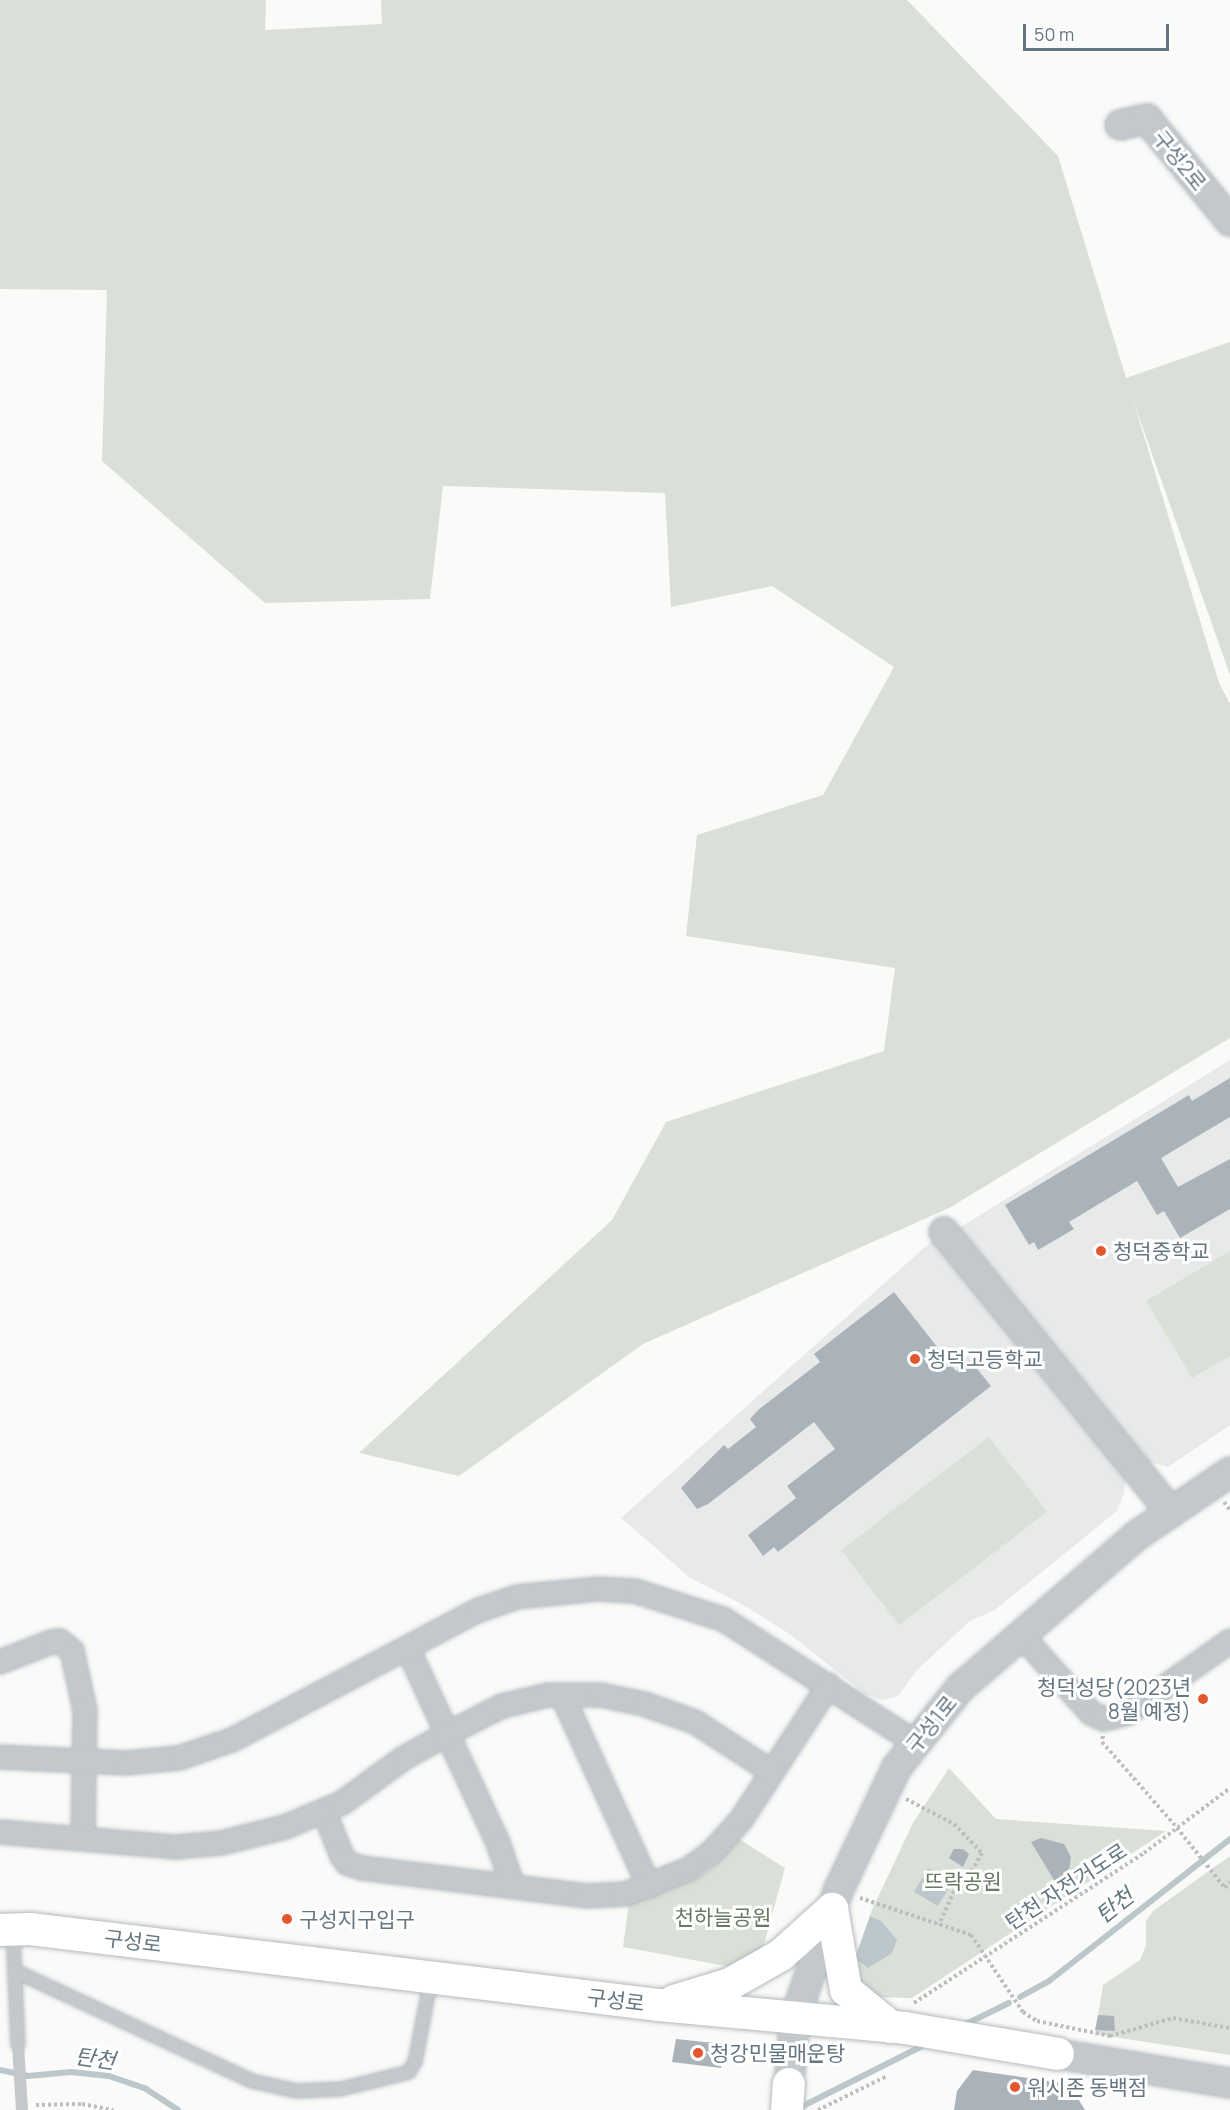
<!DOCTYPE html>
<html>
<head>
<meta charset="utf-8">
<style>
  body { margin:0 }
  #map { position:relative; width:1230px; height:2110px; overflow:hidden; background:#fafaf8; font-family:Manrope,"Noto Sans KR",sans-serif }
  div>[style] { position:absolute }
  .built>* { inset:0; background:#e8e9e9 }
  .green>* { inset:0; background:#dadfd7 }
  .water>* { inset:0; background:#bbc7cb }
  .stream>* { height:6px; margin:-3px; padding:0 3px; transform-origin:3px; border-radius:3px; background:#bbc7cb }
  .building>* { inset:0; background:#aab3b9 }
  .path>* { height:4px; margin-top:-2px; transform-origin:0; background:repeating-linear-gradient(90deg,#bbbfc2 0 3px,transparent 0 6px) }
  .roads { filter:drop-shadow(0 0 2px #b3babf) drop-shadow(0 0 2px #b3babf) }
  .service>* { height:12px; margin:-6px; padding:0 6px; transform-origin:6px; border-radius:6px; background:#c3c8cc }
  .minor>* { height:22px; margin:-11px; padding:0 11px; transform-origin:11px; border-radius:11px; background:#c3c8cc }
  .tertiary>* { height:28px; margin:-14px; padding:0 14px; transform-origin:14px; border-radius:14px; background:#c3c8cc }
  .secondary>* { height:32px; margin:-16px; padding:0 16px; transform-origin:16px; border-radius:16px; background:#fff }
  .path-bridge>* { height:4px; margin-top:-2px; transform-origin:0; background:repeating-linear-gradient(90deg,#bbbfc2 0 3px,transparent 0 6px) }
  .service-bridge>* { height:12px; margin:-6px; padding:0 6px; transform-origin:6px; border-radius:6px; background:#c3c8cc }
  .dots>* { width:16px; height:16px; translate:-50% -50%; box-sizing:border-box; border:3px solid #fff; border-radius:50% }
  span { translate:-50% -50%; white-space:nowrap; text-align:center; line-height:1.15; -webkit-text-stroke:6px #fff; paint-order:stroke }
  .street-label { font-size:21px; color:#657683 }
  .poi-label { font-size:21px; color:#657683 }
  .left { translate:0 -50%; text-align:left }
  .right { translate:-100% -50%; text-align:right }
  .park-label { font-size:21px; color:#687a64 }
  .water-label { font-size:22px; color:#60757c; font-style:italic }
  .scale { position:absolute; left:1023px; top:24px; width:146px; height:27px; box-sizing:border-box; border:3px solid #657683; border-top:0; padding-left:8px; font-size:18px; line-height:21px; white-space:nowrap; color:#657683; -webkit-text-stroke:4px #fff; paint-order:stroke }
</style>
</head>
<body>
<div id="map">
  <div class="built">
    <div style="clip-path:polygon(1230px 1060px,1230px 1425px,1168px 1467px,1148px 1462px,956px 1230px)"></div>
    <div style="clip-path:polygon(934px 1239px,1125px 1478px,1124px 1493px,1117px 1511px,995px 1610px,970px 1621px,917px 1670px,897px 1697px,882px 1700px,865px 1694px,791px 1635px,747px 1607px,689px 1577px,621px 1518px)"></div>
  </div>
  <div class="green">
    <div style="clip-path:polygon(0 0,266px 0,265px 30px,382px 24px,381px 0,907px 0,1058px 156px,1126px 378px,1230px 342px,1230px 675px,1133px 400px,1219px 683px,1230px 704px,1230px 1038px,949px 1208px,643px 1344px,459px 1476px,359px 1453px,612px 1220px,666px 1122px,884px 1051px,895px 968px,686px 936px,697px 835px,823px 795px,894px 667px,772px 586px,671px 607px,665px 493px,443px 486px,430px 599px,265px 603px,102px 461px,107px 290px,0 289px)"></div>
    <div style="clip-path:polygon(1230px 1251px,1230px 1356px,1192px 1378px,1146px 1301px)"></div>
    <div style="clip-path:polygon(989px 1437px,1047px 1512px,899px 1625px,841px 1550px)"></div>
    <div style="clip-path:polygon(949px 1768px,996px 1819px,1166px 1831px,912px 1998px,871px 1997px,853px 1970px,871px 1912px,913px 1823px)"></div>
    <div style="clip-path:polygon(739px 1839px,785px 1868px,761px 1955px,731px 1967px,623px 1947px,629px 1903px,697px 1878px,713px 1867px)"></div>
    <div style="clip-path:polygon(1230px 1856px,1230px 2055px,1095px 2034px,1103px 1985px,1140px 1960px,1146px 1945px,1146px 1921px,1153px 1911px)"></div>
  </div>
  <div class="water">
    <div style="clip-path:polygon(928px 1868px,952px 1882px,938px 1906px,914px 1892px)"></div>
    <div style="clip-path:polygon(870px 1916px,881px 1921px,897px 1940px,892px 1953px,868px 1968px,855px 1958px)"></div>
  </div>
  <div class="stream">
    <div style="left:1020px;top:1997px;width:33px;rotate:-29deg"></div>
    <div style="left:1049px;top:1981px;width:230px;rotate:-38.1deg"></div>
    <div style="left:964px;top:2025px;width:50px;rotate:-26.1deg"></div>
    <div style="left:0;top:2070px;width:29px;rotate:12deg"></div>
    <div style="left:28px;top:2076px;width:43px;rotate:-5.3deg"></div>
    <div style="left:71px;top:2072px;width:38px;rotate:6deg"></div>
    <div style="left:109px;top:2076px;width:39px;rotate:19deg"></div>
    <div style="left:146px;top:2089px;width:38px;rotate:33deg"></div>
    <div style="left:797px;top:2109px;width:147px;rotate:-26.7deg"></div>
  </div>
  <div class="building">
    <div style="clip-path:polygon(1230px 1078px,1230px 1117px,1161px 1158px,1178px 1187px,1230px 1159px,1230px 1209px,1180px 1238px,1164px 1211px,1157px 1215px,1137px 1181px,1069px 1222px,1074px 1229px,1038px 1250px,1034px 1242px,1029px 1245px,1005px 1205px,1189px 1095px,1192px 1101px)"></div>
    <div style="clip-path:polygon(894px 1292px,956px 1371px,970px 1360px,991px 1386px,778px 1552px,774px 1547px,763px 1556px,748px 1535px,796px 1498px,787px 1486px,835px 1449px,814px 1422px,708px 1504px,697px 1509px,681px 1488px,724px 1445px,728px 1449px,756px 1427px,750px 1419px,758px 1410px,820px 1362px,814px 1354px)"></div>
    <div style="clip-path:polygon(1041px 1838px,1064px 1844px,1071px 1857px,1068px 1878px,1060px 1890px,1031px 1842px)"></div>
    <div style="clip-path:polygon(954px 1849px,963px 1849px,969px 1854px,963px 1867px,949px 1858px)"></div>
    <div style="clip-path:polygon(1098px 2015px,1114px 2016px,1115px 2031px,1095px 2030px)"></div>
    <div style="clip-path:polygon(676px 2039px,724px 2044px,721px 2068px,672px 2062px)"></div>
    <div style="clip-path:polygon(973px 2070px,1069px 2084px,1085px 2110px,954px 2110px,957px 2091px)"></div>
  </div>
  <div class="path">
    <div style="left:1224px;top:1502px;width:10px;rotate:53deg"></div>
    <div style="left:1103px;top:1736px;width:6px;rotate:99deg"></div>
    <div style="left:1102px;top:1742px;width:108px;rotate:48.8deg"></div>
    <div style="left:906px;top:1799px;width:54px;rotate:27.5deg"></div>
    <div style="left:954px;top:1824px;width:40px;rotate:46deg"></div>
    <div style="left:982px;top:1853px;width:20px;rotate:120deg"></div>
    <div style="left:972px;top:1870px;width:16px;rotate:142deg"></div>
    <div style="left:959px;top:1880px;width:49px;rotate:114deg"></div>
    <div style="left:1225px;top:1888px;width:8px;rotate:-50deg"></div>
    <div style="left:860px;top:1898px;width:117px;rotate:18.4deg"></div>
    <div style="left:971px;top:1935px;width:93px;rotate:56deg"></div>
    <div style="left:1023px;top:2012px;width:17px;rotate:33deg"></div>
    <div style="left:1037px;top:2021px;width:75px;rotate:11.6deg"></div>
    <div style="left:1110px;top:2036px;width:66px;rotate:-15.9deg"></div>
    <div style="left:1173px;top:2018px;width:58px;rotate:10deg"></div>
    <div style="left:914px;top:2003px;width:275px;rotate:-33.1deg"></div>
    <div style="left:1144px;top:1853px;width:108px;rotate:-37.1deg"></div>
    <div style="left:36px;top:2105px;width:46px;rotate:-1.2deg"></div>
    <div style="left:82px;top:2104px;width:32px;rotate:11deg"></div>
    <div style="left:818px;top:2110px;width:77px;rotate:-26.2deg"></div>
  </div>
  <div class="roads">
    <div class="service">
      <div style="left:13px;top:1931px;width:114px;rotate:87.5deg"></div>
      <div style="left:17px;top:1972px;width:259px;rotate:24.9deg"></div>
      <div style="left:252px;top:2081px;width:45px;rotate:12.8deg"></div>
      <div style="left:296px;top:2091px;width:45px;rotate:-2.5deg"></div>
      <div style="left:341px;top:2089px;width:70px;rotate:-14deg"></div>
      <div style="left:409px;top:2072px;width:12px;rotate:-59deg"></div>
      <div style="left:415px;top:2062px;width:85px;rotate:-79.1deg"></div>
    </div>
    <div class="minor">
      <div style="left:1021px;top:1635px;width:105px;rotate:48.1deg"></div>
      <div style="left:1091px;top:1713px;width:14px;rotate:25deg"></div>
      <div style="left:1104px;top:1719px;width:25px;rotate:-14deg"></div>
      <div style="left:1128px;top:1713px;width:125px;rotate:-35.2deg"></div>
      <div style="left:408px;top:1649px;width:214px;rotate:65.1deg"></div>
      <div style="left:498px;top:1843px;width:46px;rotate:70.8deg"></div>
      <div style="left:0;top:1662px;width:55px;rotate:-21.4deg"></div>
      <div style="left:51px;top:1642px;width:9px;rotate:-6deg"></div>
      <div style="left:60px;top:1641px;width:16px;rotate:40deg"></div>
      <div style="left:72px;top:1651px;width:60px;rotate:77.6deg"></div>
      <div style="left:85px;top:1710px;width:127px;rotate:90.9deg"></div>
      <div style="left:562px;top:1695px;width:210px;rotate:65.5deg"></div>
      <div style="left:0;top:1757px;width:126px;rotate:2.7deg"></div>
      <div style="left:126px;top:1763px;width:53px;rotate:-5.4deg"></div>
      <div style="left:179px;top:1758px;width:56px;rotate:-18.8deg"></div>
      <div style="left:232px;top:1740px;width:279px;rotate:-27.8deg"></div>
      <div style="left:479px;top:1610px;width:39px;rotate:-19deg"></div>
      <div style="left:516px;top:1597px;width:81px;rotate:-5.6deg"></div>
      <div style="left:597px;top:1589px;width:38px;rotate:3deg"></div>
      <div style="left:635px;top:1591px;width:92px;rotate:17.7deg"></div>
      <div style="left:723px;top:1619px;width:229px;rotate:32.7deg"></div>
      <div style="left:324px;top:1811px;width:48px;rotate:68.2deg"></div>
      <div style="left:342px;top:1856px;width:9px;rotate:54deg"></div>
      <div style="left:347px;top:1863px;width:16px;rotate:18deg"></div>
      <div style="left:362px;top:1868px;width:226px;rotate:7.1deg"></div>
      <div style="left:586px;top:1896px;width:40px;rotate:-2.9deg"></div>
      <div style="left:626px;top:1894px;width:68px;rotate:-21.6deg"></div>
      <div style="left:689px;top:1869px;width:29px;rotate:-36deg"></div>
      <div style="left:712px;top:1852px;width:43px;rotate:-47.8deg"></div>
      <div style="left:741px;top:1820px;width:161px;rotate:-56.9deg"></div>
      <div style="left:0;top:1832px;width:177px;rotate:4.9deg"></div>
      <div style="left:176px;top:1847px;width:45px;rotate:-5.1deg"></div>
      <div style="left:221px;top:1843px;width:66px;rotate:-14deg"></div>
      <div style="left:285px;top:1827px;width:62px;rotate:-22.8deg"></div>
      <div style="left:342px;top:1803px;width:77px;rotate:-36deg"></div>
      <div style="left:404px;top:1758px;width:49px;rotate:-29.2deg"></div>
      <div style="left:447px;top:1734px;width:62px;rotate:-27deg"></div>
      <div style="left:502px;top:1706px;width:47px;rotate:-13.4deg"></div>
      <div style="left:548px;top:1695px;width:53px"></div>
      <div style="left:601px;top:1695px;width:44px;rotate:11.8deg"></div>
      <div style="left:644px;top:1704px;width:54px;rotate:19.4deg"></div>
      <div style="left:695px;top:1722px;width:92px;rotate:33deg"></div>
    </div>
    <div class="tertiary">
      <div style="left:1120px;top:125px;width:28px;rotate:-13deg"></div>
      <div style="left:1147px;top:119px;width:132px;rotate:50.9deg"></div>
      <div style="left:944px;top:1232px;width:360px;rotate:51deg"></div>
      <div style="left:1058px;top:2054px;width:174px;rotate:9.6deg"></div>
      <div style="left:789px;top:2084px;width:66px;rotate:-84.8deg"></div>
      <div style="left:795px;top:2018px;width:136px;rotate:-71.2deg"></div>
      <div style="left:839px;top:1889px;width:135px;rotate:-64.6deg"></div>
      <div style="left:897px;top:1767px;width:101px;rotate:-51.4deg"></div>
      <div style="left:960px;top:1688px;width:233px;rotate:-40.8deg"></div>
      <div style="left:1136px;top:1536px;width:114px;rotate:-34.2deg"></div>
    </div>
    <div class="secondary">
      <div style="left:832px;top:1909px;width:82px;rotate:80.2deg"></div>
      <div style="left:846px;top:1990px;width:58px;rotate:39.4deg"></div>
      <div style="left:0;top:1930px;width:30px;rotate:-2deg"></div>
      <div style="left:30px;top:1929px;width:634px;rotate:6.89deg"></div>
      <div style="left:659px;top:2005px;width:247px;rotate:5.3deg"></div>
      <div style="left:905px;top:2028px;width:155px;rotate:9.6deg"></div>
      <div style="left:674px;top:2001px;width:59px;rotate:-16.9deg"></div>
      <div style="left:730px;top:1984px;width:59px;rotate:-29.6deg"></div>
      <div style="left:781px;top:1955px;width:69px;rotate:-42deg"></div>
      <div style="left:787px;top:2110px;width:26px;rotate:-86deg"></div>
    </div>
  </div>
  <div class="path-bridge">
    <div style="left:1173px;top:1823px;width:83px;rotate:51.3deg"></div>
  </div>
  <div class="service-bridge">
    <div style="left:18px;top:2045px;width:65px;rotate:86.5deg"></div>
  </div>
  <div class="dots">
    <div style="left:1101px;top:1251px;background:#e4572e"></div>
    <div style="left:915px;top:1359px;background:#e4572e"></div>
    <div style="left:1203px;top:1699px;background:#e4572e"></div>
    <div style="left:287px;top:1919px;background:#e4572e"></div>
    <div style="left:698px;top:2053px;background:#e4572e"></div>
    <div style="left:1015px;top:2087px;background:#e4572e"></div>
  </div>
  <div class="street-label">
    <span style="left:1180px;top:160px;rotate:51deg">구성2로</span>
    <span style="left:931px;top:1724px;rotate:-51deg">구성1로</span>
    <span style="left:1066px;top:1886px;rotate:-33deg">탄천 자전거도로</span>
    <span style="left:133px;top:1941px;rotate:7deg">구성로</span>
    <span style="left:616px;top:2000px;rotate:7deg">구성로</span>
  </div>
  <div class="poi-label">
    <span class="left" style="left:1113px;top:1251px">청덕중학교</span>
    <span class="left" style="left:927px;top:1359px">청덕고등학교</span>
    <span class="right" style="left:1191px;top:1699px">청덕성당(2023년<br>8월 예정)</span>
    <span class="left" style="left:299px;top:1919px">구성지구입구</span>
    <span class="left" style="left:710px;top:2053px">청강민물매운탕</span>
    <span class="left" style="left:1027px;top:2087px">워시존 동백점</span>
  </div>
  <div class="park-label">
    <span style="left:963px;top:1881px">뜨락공원</span>
    <span style="left:723px;top:1917px">천하늘공원</span>
  </div>
  <div class="water-label">
    <span style="left:1115px;top:1906px;rotate:-38deg">탄천</span>
    <span style="left:95px;top:2059px;rotate:8deg">탄천</span>
  </div>
  <div class="scale">50 m</div>
</div>
</body>
</html>
